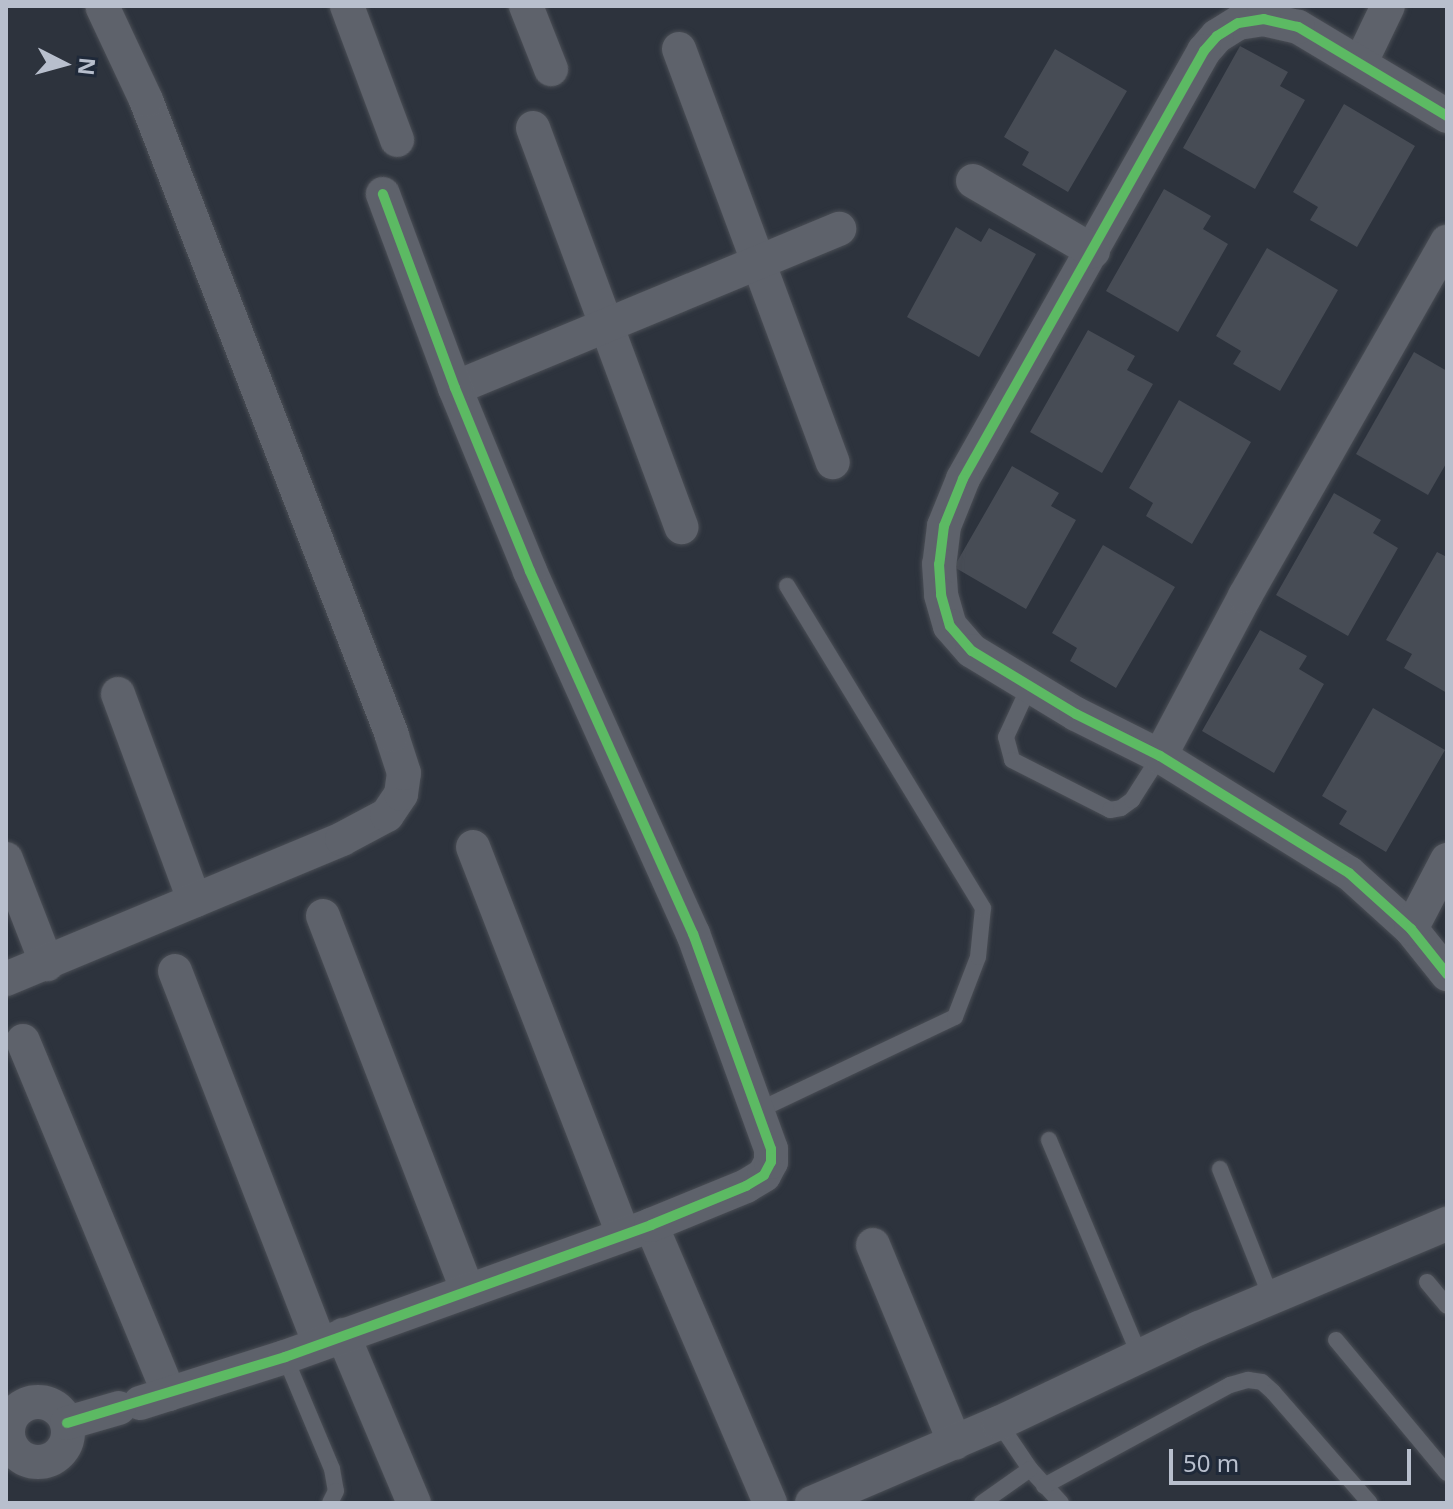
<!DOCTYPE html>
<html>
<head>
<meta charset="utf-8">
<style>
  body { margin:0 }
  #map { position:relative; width:1453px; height:1509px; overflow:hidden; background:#2d333d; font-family:"Noto Sans",sans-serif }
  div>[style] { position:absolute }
  .building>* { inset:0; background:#474c55 }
  .roads { filter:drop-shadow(0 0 2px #4a4e55) drop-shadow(0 0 2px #4a4e55) }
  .lane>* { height:16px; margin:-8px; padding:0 8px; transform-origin:8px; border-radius:8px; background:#5e626b }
  .street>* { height:34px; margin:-17px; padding:0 17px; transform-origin:17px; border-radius:17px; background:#5e626b }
  .street>.ring { margin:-17px; padding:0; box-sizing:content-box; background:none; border:34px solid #5e626b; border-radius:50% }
  .cycleway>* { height:10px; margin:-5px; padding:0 5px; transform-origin:5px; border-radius:5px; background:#5cba63 }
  span { translate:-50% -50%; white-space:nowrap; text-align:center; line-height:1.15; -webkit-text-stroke:8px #1f2939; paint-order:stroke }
  .frame { position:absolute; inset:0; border:8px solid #b8bfcd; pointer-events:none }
  .north { position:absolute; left:24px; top:24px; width:80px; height:80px; -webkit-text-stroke:6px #1f2939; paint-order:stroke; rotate:96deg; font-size:22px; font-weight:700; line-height:32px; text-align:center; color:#b8bfcd }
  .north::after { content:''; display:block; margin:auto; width:28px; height:36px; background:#b8bfcd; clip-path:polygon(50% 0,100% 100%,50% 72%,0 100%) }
  .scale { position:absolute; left:1169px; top:1449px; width:242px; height:36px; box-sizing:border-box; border:4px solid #b8bfcd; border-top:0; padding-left:10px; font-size:24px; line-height:28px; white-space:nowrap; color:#b8bfcd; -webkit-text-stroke:6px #1f2939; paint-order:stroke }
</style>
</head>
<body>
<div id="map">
  <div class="building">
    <div style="clip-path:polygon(1240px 46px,1288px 72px,1280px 86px,1305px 100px,1255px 189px,1183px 148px)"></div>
    <div style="clip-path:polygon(1055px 49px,1127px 91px,1068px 192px,1022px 165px,1029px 152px,1004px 137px)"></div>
    <div style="clip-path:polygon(1344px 104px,1415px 146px,1357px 247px,1310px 220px,1318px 207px,1293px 192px)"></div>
    <div style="clip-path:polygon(1164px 189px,1211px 216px,1203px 229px,1228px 244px,1178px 332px,1106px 291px)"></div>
    <div style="clip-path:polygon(956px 227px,981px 242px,989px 228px,1036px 254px,979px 357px,907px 317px)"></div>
    <div style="clip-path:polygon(1267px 248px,1338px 290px,1280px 391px,1233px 364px,1241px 351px,1216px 336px)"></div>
    <div style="clip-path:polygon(1088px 330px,1135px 356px,1127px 370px,1153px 384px,1102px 473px,1030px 432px)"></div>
    <div style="clip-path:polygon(1414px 352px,1447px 371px,1447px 462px,1428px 495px,1356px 454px)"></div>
    <div style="clip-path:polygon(1179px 400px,1251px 442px,1192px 544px,1146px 516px,1153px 503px,1129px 488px)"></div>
    <div style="clip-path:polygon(1012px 466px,1059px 493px,1051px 506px,1076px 520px,1026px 609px,954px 567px)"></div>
    <div style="clip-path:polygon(1334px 493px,1381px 520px,1373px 533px,1398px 548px,1348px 636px,1276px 595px)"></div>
    <div style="clip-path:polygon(1103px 545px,1175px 587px,1116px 688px,1070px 661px,1077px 648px,1052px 633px)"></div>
    <div style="clip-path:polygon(1437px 552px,1447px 557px,1447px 693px,1404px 668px,1412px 654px,1386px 640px)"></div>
    <div style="clip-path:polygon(1260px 630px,1307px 656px,1299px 669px,1324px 684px,1274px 773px,1202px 731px)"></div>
    <div style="clip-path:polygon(1373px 708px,1445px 750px,1386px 852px,1339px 824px,1347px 811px,1322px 796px)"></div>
  </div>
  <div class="roads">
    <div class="lane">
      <div style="left:1029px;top:687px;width:55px;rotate:114.7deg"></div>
      <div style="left:1006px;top:737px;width:24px;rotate:75deg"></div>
      <div style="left:1012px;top:760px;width:110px;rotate:27deg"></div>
      <div style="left:1110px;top:810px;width:11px;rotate:-10deg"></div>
      <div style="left:1121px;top:808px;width:14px;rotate:-36deg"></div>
      <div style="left:1132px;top:800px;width:52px;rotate:-57.5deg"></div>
      <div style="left:757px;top:1111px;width:219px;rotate:-25.4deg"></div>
      <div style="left:955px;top:1017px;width:64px;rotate:-69deg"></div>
      <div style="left:978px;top:957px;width:49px;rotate:-84.2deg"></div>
      <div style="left:983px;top:908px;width:377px;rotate:-121.3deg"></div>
      <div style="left:1049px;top:1140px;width:232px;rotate:67.2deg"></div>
      <div style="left:1220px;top:1169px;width:138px;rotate:68.3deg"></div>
      <div style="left:1427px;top:1282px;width:31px;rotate:50deg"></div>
      <div style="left:1336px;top:1340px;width:173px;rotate:50.2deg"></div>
      <div style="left:285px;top:1357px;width:121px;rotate:67.2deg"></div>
      <div style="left:332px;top:1469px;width:22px;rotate:80deg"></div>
      <div style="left:336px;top:1491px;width:13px;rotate:117deg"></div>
      <div style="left:999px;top:1423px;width:55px;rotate:56deg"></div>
      <div style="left:1030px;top:1469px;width:46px;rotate:47.6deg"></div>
      <div style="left:1044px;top:1486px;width:212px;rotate:-28.5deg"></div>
      <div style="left:1230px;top:1385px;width:19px;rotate:-16deg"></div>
      <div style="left:1248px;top:1380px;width:14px;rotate:8deg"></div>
      <div style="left:1262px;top:1382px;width:15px;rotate:42deg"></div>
      <div style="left:1273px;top:1392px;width:147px;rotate:48.9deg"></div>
      <div style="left:982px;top:1503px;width:59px;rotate:-35.3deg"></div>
    </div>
    <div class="street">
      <div style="left:347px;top:6px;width:143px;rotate:69.5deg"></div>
      <div style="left:526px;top:6px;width:68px;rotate:68.4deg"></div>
      <div style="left:679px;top:49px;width:441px;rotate:69.6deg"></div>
      <div style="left:1361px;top:62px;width:62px;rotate:-64.3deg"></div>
      <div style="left:1447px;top:116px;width:174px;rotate:-149.1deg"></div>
      <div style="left:1298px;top:27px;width:35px;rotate:-167deg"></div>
      <div style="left:1264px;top:19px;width:26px;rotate:171deg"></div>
      <div style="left:1238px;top:23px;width:25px;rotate:148deg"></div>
      <div style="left:1217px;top:36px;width:20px;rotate:131deg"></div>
      <div style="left:1204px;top:51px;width:491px;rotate:119.4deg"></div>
      <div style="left:963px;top:479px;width:51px;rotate:112deg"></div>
      <div style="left:944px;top:526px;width:38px;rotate:97deg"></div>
      <div style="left:939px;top:564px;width:31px;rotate:86deg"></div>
      <div style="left:941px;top:595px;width:32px;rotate:74deg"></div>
      <div style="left:950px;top:626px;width:33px;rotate:49deg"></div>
      <div style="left:972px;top:651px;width:122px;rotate:31.2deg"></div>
      <div style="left:1076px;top:714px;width:94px;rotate:26.6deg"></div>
      <div style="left:1160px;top:756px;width:222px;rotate:31.8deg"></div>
      <div style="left:1349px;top:873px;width:84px;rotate:42.1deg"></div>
      <div style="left:1411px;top:929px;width:58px;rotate:51.3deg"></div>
      <div style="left:533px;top:128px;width:426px;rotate:69.6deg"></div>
      <div style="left:973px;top:181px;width:139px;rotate:30.3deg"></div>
      <div style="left:455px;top:388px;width:416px;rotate:-22.5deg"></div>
      <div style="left:118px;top:694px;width:220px;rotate:69.7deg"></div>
      <div style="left:1160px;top:756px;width:181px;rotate:-62deg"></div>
      <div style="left:1245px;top:596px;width:408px;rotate:-60.3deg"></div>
      <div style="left:473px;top:847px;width:415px;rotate:68.8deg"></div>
      <div style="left:6px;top:859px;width:113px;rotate:68.7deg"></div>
      <div style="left:323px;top:916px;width:402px;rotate:68.9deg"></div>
      <div style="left:1411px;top:929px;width:78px;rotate:-62.4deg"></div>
      <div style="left:175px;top:971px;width:400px;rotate:68.8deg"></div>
      <div style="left:6px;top:979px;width:364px;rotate:-22.6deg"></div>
      <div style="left:342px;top:839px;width:51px;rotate:-28.1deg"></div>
      <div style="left:387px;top:815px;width:25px;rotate:-56deg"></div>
      <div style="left:401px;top:794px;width:21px;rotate:-82deg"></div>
      <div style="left:404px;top:773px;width:40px;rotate:-108deg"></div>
      <div style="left:392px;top:735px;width:681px;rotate:-111.18deg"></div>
      <div style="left:146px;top:100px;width:102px;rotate:-115.1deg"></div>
      <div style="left:23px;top:1041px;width:382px;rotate:67.5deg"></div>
      <div style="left:651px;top:1225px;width:302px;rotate:66.8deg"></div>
      <div style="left:873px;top:1245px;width:214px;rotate:67.5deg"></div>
      <div style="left:343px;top:1335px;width:182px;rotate:67.1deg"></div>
      <div class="ring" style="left:8px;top:1402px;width:26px;height:26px"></div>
      <div style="left:140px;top:1403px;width:152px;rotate:-17.6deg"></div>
      <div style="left:285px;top:1357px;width:389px;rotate:-19.8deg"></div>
      <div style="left:651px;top:1225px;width:103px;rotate:-22.3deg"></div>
      <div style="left:746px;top:1186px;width:21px;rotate:-31deg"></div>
      <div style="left:764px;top:1175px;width:15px;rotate:-62deg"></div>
      <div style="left:771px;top:1162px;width:13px;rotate:-90deg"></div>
      <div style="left:771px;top:1149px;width:229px;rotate:-109.9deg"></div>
      <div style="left:693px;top:934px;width:398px;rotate:-114.2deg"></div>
      <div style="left:530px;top:571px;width:198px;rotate:-112.3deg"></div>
      <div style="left:455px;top:388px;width:207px;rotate:-110.4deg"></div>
      <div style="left:67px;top:1423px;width:54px;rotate:-16.1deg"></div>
      <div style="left:812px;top:1503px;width:203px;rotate:-23.2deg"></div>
      <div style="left:999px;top:1423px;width:221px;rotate:-25.4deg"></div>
      <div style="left:1199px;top:1328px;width:269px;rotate:-22.8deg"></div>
    </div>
  </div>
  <div class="cycleway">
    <div style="left:1447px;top:116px;width:174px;rotate:-149.1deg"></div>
    <div style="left:1298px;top:27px;width:35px;rotate:-167deg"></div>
    <div style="left:1264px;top:19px;width:26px;rotate:171deg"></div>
    <div style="left:1238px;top:23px;width:25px;rotate:148deg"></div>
    <div style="left:1217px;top:36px;width:20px;rotate:131deg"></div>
    <div style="left:1204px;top:51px;width:491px;rotate:119.4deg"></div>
    <div style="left:963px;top:479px;width:51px;rotate:112deg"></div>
    <div style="left:944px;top:526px;width:38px;rotate:97deg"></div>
    <div style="left:939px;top:564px;width:31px;rotate:86deg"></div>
    <div style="left:941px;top:595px;width:32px;rotate:74deg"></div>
    <div style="left:950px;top:626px;width:33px;rotate:49deg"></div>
    <div style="left:972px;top:651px;width:122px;rotate:31.2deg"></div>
    <div style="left:1076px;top:714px;width:94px;rotate:26.6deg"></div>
    <div style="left:1160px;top:756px;width:222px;rotate:31.8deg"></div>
    <div style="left:1349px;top:873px;width:84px;rotate:42.1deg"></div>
    <div style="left:1411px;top:929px;width:58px;rotate:51.3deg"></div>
    <div style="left:67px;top:1423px;width:228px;rotate:-16.8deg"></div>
    <div style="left:285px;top:1357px;width:389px;rotate:-19.8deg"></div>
    <div style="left:651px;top:1225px;width:103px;rotate:-22.3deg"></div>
    <div style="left:746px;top:1186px;width:21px;rotate:-31deg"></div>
    <div style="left:764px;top:1175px;width:15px;rotate:-62deg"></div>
    <div style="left:771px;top:1162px;width:13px;rotate:-90deg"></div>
    <div style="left:771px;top:1149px;width:229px;rotate:-109.9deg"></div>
    <div style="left:693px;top:934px;width:398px;rotate:-114.2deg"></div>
    <div style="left:530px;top:571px;width:198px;rotate:-112.3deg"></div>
    <div style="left:455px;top:388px;width:207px;rotate:-110.4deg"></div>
  </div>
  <div class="frame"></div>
  <div class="north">N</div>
  <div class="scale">50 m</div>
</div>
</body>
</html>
